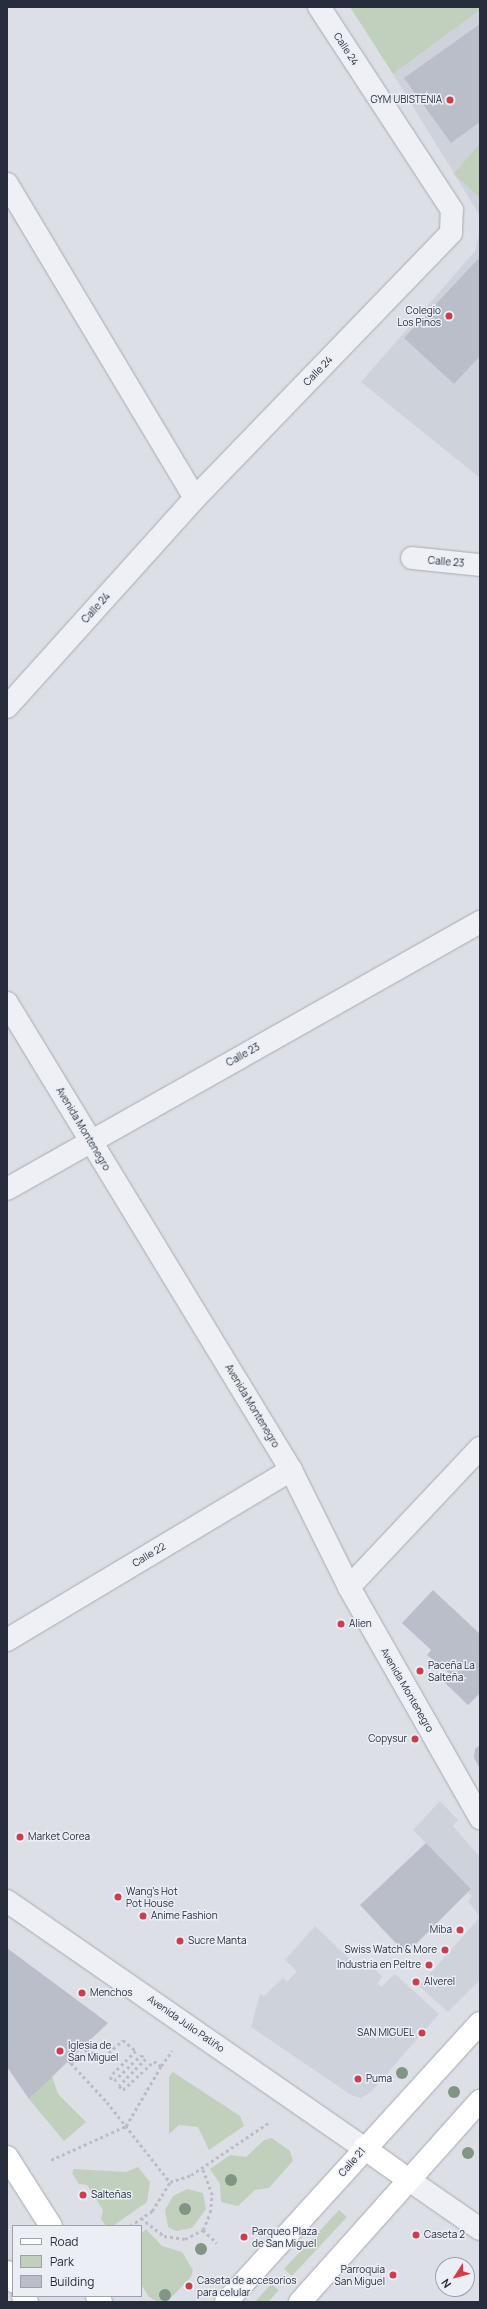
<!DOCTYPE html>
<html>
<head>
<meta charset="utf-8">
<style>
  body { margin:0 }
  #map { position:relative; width:487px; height:2309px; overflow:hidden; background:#dce0e6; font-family:Manrope,sans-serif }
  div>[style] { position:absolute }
  .built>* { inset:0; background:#ced2db }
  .green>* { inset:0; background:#c1d0bd }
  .building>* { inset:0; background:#b9bec9 }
  .path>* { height:2.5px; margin-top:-1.25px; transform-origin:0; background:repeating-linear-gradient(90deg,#babdc5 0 3px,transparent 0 6px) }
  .roads { filter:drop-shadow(0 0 1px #a5aab3) drop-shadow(0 0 1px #a5aab3) }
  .minor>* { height:22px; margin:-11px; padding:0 11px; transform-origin:11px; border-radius:11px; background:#eef0f5 }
  .secondary>* { height:22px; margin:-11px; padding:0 11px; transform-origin:11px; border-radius:11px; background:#fff }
  .primary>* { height:22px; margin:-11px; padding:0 11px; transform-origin:11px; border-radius:11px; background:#fff }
  .trees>* { width:12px; height:12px; margin:-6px; border-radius:50%; background:#829584 }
  .dots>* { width:11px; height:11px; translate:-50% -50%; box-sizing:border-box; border:2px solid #ebeef4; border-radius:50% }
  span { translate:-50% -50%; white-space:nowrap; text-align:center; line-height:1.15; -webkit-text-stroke:3px #ebeef4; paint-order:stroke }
  .street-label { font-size:10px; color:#262d3d }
  .poi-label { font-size:10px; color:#262d3d }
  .right { translate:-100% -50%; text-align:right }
  .left { translate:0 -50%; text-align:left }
  .frame { position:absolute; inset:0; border:8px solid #262d3d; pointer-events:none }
  .legend { position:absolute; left:12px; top:2225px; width:130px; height:72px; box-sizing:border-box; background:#ebeef4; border:1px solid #9ca1ab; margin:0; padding:5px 7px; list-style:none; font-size:12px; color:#262d3d }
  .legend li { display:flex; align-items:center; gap:8px; height:20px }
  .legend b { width:20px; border:1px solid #9ca1ab }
  .north { position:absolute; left:435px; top:2257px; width:40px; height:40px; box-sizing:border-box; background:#ebeef4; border:1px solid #9ca1ab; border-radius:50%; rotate:234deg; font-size:11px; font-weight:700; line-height:16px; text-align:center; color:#262d3d }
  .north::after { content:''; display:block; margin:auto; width:14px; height:18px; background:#cf3d4d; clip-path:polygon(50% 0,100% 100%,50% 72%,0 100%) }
</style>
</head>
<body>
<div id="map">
  <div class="built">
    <div style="clip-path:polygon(480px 10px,480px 216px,393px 74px)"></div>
    <div style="clip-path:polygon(480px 230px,480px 478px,361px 382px,475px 251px)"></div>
    <div style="clip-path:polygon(440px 1801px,458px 1820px,453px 1826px,480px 1857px,480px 1980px,448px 2012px,419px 1986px,480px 1917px,468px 1901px,472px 1896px,468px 1893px,471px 1889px,413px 1830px)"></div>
    <div style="clip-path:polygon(315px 1926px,358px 1967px,366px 1959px,382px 1977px,378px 1983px,381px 1987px,395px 1974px,439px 2014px,371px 2092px,361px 2098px,351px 2095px,251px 2027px,260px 1994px,264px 1996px,283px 1978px,287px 1982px,297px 1971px,285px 1960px)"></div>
  </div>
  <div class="green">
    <div style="clip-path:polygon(350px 7px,480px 7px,480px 10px,393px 74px)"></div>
    <div style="clip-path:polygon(480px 143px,480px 198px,454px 174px)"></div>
    <div style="clip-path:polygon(173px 2072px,240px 2116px,244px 2126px,209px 2150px,198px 2127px,179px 2125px,169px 2134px,169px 2077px)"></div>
    <div style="clip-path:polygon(52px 2076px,58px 2094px,86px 2122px,64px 2141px,29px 2099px)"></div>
    <div style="clip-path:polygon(272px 2138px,290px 2151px,293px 2161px,269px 2188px,255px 2190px,238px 2206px,221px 2202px,220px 2184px,210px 2169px,230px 2155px,246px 2157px,264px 2140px)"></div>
    <div style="clip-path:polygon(138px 2167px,150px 2182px,147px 2202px,113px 2226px,106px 2226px,101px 2219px,103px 2210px,87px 2185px,79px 2184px,72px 2173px,74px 2169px,126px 2172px)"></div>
    <div style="clip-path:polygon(187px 2189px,203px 2193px,206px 2209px,192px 2228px,176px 2231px,168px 2227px,165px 2210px,173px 2196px)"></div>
    <div style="clip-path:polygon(339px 2210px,347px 2217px,292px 2276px,284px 2269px)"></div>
    <div style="clip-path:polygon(146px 2229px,162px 2246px,182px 2252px,193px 2270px,191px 2277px,168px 2301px,158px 2302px,149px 2297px,141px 2284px,141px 2234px)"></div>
    <div style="clip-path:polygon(271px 2284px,279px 2290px,268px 2302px,255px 2302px)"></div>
  </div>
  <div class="building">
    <div style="clip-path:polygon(480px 24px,480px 122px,451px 143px,404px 78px)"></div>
    <div style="clip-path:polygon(480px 257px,480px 356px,454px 384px,404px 338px)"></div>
    <div style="clip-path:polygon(433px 1590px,480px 1634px,480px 1693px,468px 1705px,443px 1681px,450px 1674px,427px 1655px,431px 1650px,402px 1623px)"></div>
    <div style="clip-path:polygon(480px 1745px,480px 1769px,474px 1758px,475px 1749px)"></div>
    <div style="clip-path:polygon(426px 1843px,471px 1889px,406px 1954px,360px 1905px)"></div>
    <div style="clip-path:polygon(7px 1948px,108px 2023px,29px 2099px,7px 2067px)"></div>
  </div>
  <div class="path">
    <div style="left:69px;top:2061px;width:3px;rotate:45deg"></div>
    <div style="left:71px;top:2063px;width:20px;rotate:-41deg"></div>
    <div style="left:86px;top:2050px;width:19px;rotate:21deg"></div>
    <div style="left:104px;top:2057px;width:25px;rotate:-42deg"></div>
    <div style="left:123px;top:2040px;width:17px;rotate:40deg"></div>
    <div style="left:136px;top:2051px;width:37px;rotate:135deg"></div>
    <div style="left:110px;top:2077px;width:6px;rotate:45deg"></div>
    <div style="left:114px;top:2081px;width:37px;rotate:-44deg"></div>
    <div style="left:141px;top:2055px;width:6px;rotate:39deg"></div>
    <div style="left:146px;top:2059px;width:38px;rotate:135deg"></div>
    <div style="left:119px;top:2086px;width:6px;rotate:45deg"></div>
    <div style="left:123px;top:2090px;width:42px;rotate:-43.1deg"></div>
    <div style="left:154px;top:2061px;width:9px;rotate:36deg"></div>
    <div style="left:161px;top:2066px;width:19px;rotate:-54deg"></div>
    <div style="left:71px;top:2063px;width:53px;rotate:47.3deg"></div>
    <div style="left:107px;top:2102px;width:102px;rotate:51.8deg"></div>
    <div style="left:51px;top:2160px;width:82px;rotate:-24.4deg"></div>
    <div style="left:126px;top:2126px;width:69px;rotate:-59.7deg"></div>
    <div style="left:141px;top:2218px;width:29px;rotate:38deg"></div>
    <div style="left:164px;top:2236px;width:21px;rotate:8deg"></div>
    <div style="left:185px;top:2239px;width:20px;rotate:-27deg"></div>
    <div style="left:203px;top:2230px;width:18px;rotate:-68deg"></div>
    <div style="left:210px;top:2213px;width:18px;rotate:-84deg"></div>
    <div style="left:212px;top:2195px;width:29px;rotate:-110deg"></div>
    <div style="left:130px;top:2226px;width:27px;rotate:-34deg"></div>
    <div style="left:152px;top:2211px;width:34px;rotate:-58deg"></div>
    <div style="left:170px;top:2182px;width:22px;rotate:-18deg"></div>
    <div style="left:191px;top:2175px;width:93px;rotate:-34deg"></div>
    <div style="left:203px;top:2230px;width:19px;rotate:43deg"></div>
  </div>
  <div class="roads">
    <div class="minor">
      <div style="left:7px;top:184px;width:366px;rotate:59.1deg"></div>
      <div style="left:412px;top:558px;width:68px;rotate:5.9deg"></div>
      <div style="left:7px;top:707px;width:281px;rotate:-48deg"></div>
      <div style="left:195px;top:498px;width:368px;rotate:-46deg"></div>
      <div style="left:451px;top:233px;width:23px;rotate:-88deg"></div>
      <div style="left:452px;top:210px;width:243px;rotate:-123.2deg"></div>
      <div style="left:7px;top:1003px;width:547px;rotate:58.69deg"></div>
      <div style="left:291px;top:1470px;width:131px;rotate:63.6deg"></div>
      <div style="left:349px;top:1587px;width:266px;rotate:60.4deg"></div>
      <div style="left:7px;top:1189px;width:543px;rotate:-29.44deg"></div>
      <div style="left:349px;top:1587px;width:191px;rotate:-46.7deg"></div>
      <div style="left:7px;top:1640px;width:331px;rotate:-30.9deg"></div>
      <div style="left:7px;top:1901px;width:434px;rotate:34.7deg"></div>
      <div style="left:409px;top:2180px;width:86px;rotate:34.6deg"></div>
    </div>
    <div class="secondary">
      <div style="left:364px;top:2148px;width:55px;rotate:35.4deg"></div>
      <div style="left:226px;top:2302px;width:377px;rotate:-47.7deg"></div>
      <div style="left:300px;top:2302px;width:270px;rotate:-48.2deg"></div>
    </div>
    <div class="primary">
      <div style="left:7px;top:2157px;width:82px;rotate:57.5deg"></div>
      <div style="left:7px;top:2272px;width:11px;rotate:56deg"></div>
      <div style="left:23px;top:2296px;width:7px;rotate:56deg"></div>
      <div style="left:97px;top:2296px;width:7px;rotate:56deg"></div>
    </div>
  </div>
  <div class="trees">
    <div style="left:402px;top:2073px"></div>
    <div style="left:454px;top:2092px"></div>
    <div style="left:468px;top:2153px"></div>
    <div style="left:231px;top:2180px"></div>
    <div style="left:185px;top:2209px"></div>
    <div style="left:201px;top:2249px"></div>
    <div style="left:165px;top:2295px"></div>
  </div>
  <div class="dots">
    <div style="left:450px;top:100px;background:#cf3d4d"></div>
    <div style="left:449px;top:316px;background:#cf3d4d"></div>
    <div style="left:341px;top:1624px;background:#cf3d4d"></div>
    <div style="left:420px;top:1671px;background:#cf3d4d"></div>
    <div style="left:415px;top:1739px;background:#cf3d4d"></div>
    <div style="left:20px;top:1837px;background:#cf3d4d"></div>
    <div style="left:118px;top:1897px;background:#cf3d4d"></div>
    <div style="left:143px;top:1916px;background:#cf3d4d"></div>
    <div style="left:460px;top:1930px;background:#cf3d4d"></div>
    <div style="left:180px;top:1941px;background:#cf3d4d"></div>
    <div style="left:445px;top:1950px;background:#cf3d4d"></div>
    <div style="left:429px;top:1965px;background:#cf3d4d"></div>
    <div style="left:416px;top:1982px;background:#cf3d4d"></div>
    <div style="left:82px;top:1993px;background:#cf3d4d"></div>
    <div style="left:422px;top:2033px;background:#cf3d4d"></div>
    <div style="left:60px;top:2051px;background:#cf3d4d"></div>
    <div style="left:358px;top:2079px;background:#cf3d4d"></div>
    <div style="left:83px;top:2195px;background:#cf3d4d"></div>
    <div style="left:416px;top:2235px;background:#cf3d4d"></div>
    <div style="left:244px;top:2237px;background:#cf3d4d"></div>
    <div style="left:393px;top:2275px;background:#cf3d4d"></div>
    <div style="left:189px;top:2286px;background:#cf3d4d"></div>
  </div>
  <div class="street-label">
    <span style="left:346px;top:49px;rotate:57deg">Calle 24</span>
    <span style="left:318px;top:371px;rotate:-46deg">Calle 24</span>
    <span style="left:446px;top:562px;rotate:5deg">Calle 23</span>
    <span style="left:96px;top:608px;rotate:-48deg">Calle 24</span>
    <span style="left:243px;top:1055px;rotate:-29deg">Calle 23</span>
    <span style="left:83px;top:1129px;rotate:59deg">Avenida Montenegro</span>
    <span style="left:252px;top:1406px;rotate:59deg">Avenida Montenegro</span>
    <span style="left:149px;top:1555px;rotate:-31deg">Calle 22</span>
    <span style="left:407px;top:1690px;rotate:60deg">Avenida Montenegro</span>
    <span style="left:186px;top:2024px;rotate:35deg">Avenida Julio Patiño</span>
    <span style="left:352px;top:2162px;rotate:-49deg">Calle 21</span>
  </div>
  <div class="poi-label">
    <span class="right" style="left:442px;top:100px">GYM UBISTENIA</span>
    <span class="right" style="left:441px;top:316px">Colegio<br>Los Pinos</span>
    <span class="left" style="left:349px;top:1624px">Alien</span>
    <span class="left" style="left:428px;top:1671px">Paceña La<br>Salteña</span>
    <span class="right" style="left:407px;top:1739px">Copysur</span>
    <span class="left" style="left:28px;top:1837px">Market Corea</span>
    <span class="left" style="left:126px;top:1897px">Wang's Hot<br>Pot House</span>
    <span class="left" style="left:151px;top:1916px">Anime Fashion</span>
    <span class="right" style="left:452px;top:1930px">Miba</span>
    <span class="left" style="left:188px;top:1941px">Sucre Manta</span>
    <span class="right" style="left:437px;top:1950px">Swiss Watch &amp; More</span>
    <span class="right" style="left:421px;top:1965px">Industria en Peltre</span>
    <span class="left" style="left:424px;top:1982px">Alverel</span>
    <span class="left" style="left:90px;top:1993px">Menchos</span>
    <span class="right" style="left:414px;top:2033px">SAN MIGUEL</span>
    <span class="left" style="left:68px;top:2051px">Iglesia de<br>San Miguel</span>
    <span class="left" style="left:366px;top:2079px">Puma</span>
    <span class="left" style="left:91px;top:2195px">Salteñas</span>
    <span class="left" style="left:252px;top:2237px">Parqueo Plaza<br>de San Miguel</span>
    <span class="left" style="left:424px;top:2235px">Caseta 2</span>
    <span class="right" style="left:385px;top:2275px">Parroquia<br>San Miguel</span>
    <span class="left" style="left:197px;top:2286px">Caseta de accesorios<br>para celular</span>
  </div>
  <div class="frame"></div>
  <ul class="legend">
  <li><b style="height:5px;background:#fff"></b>Road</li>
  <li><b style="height:11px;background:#c1d0bd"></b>Park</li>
  <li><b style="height:11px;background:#b9bec9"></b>Building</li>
  </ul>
  <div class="north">N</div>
</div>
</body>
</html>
